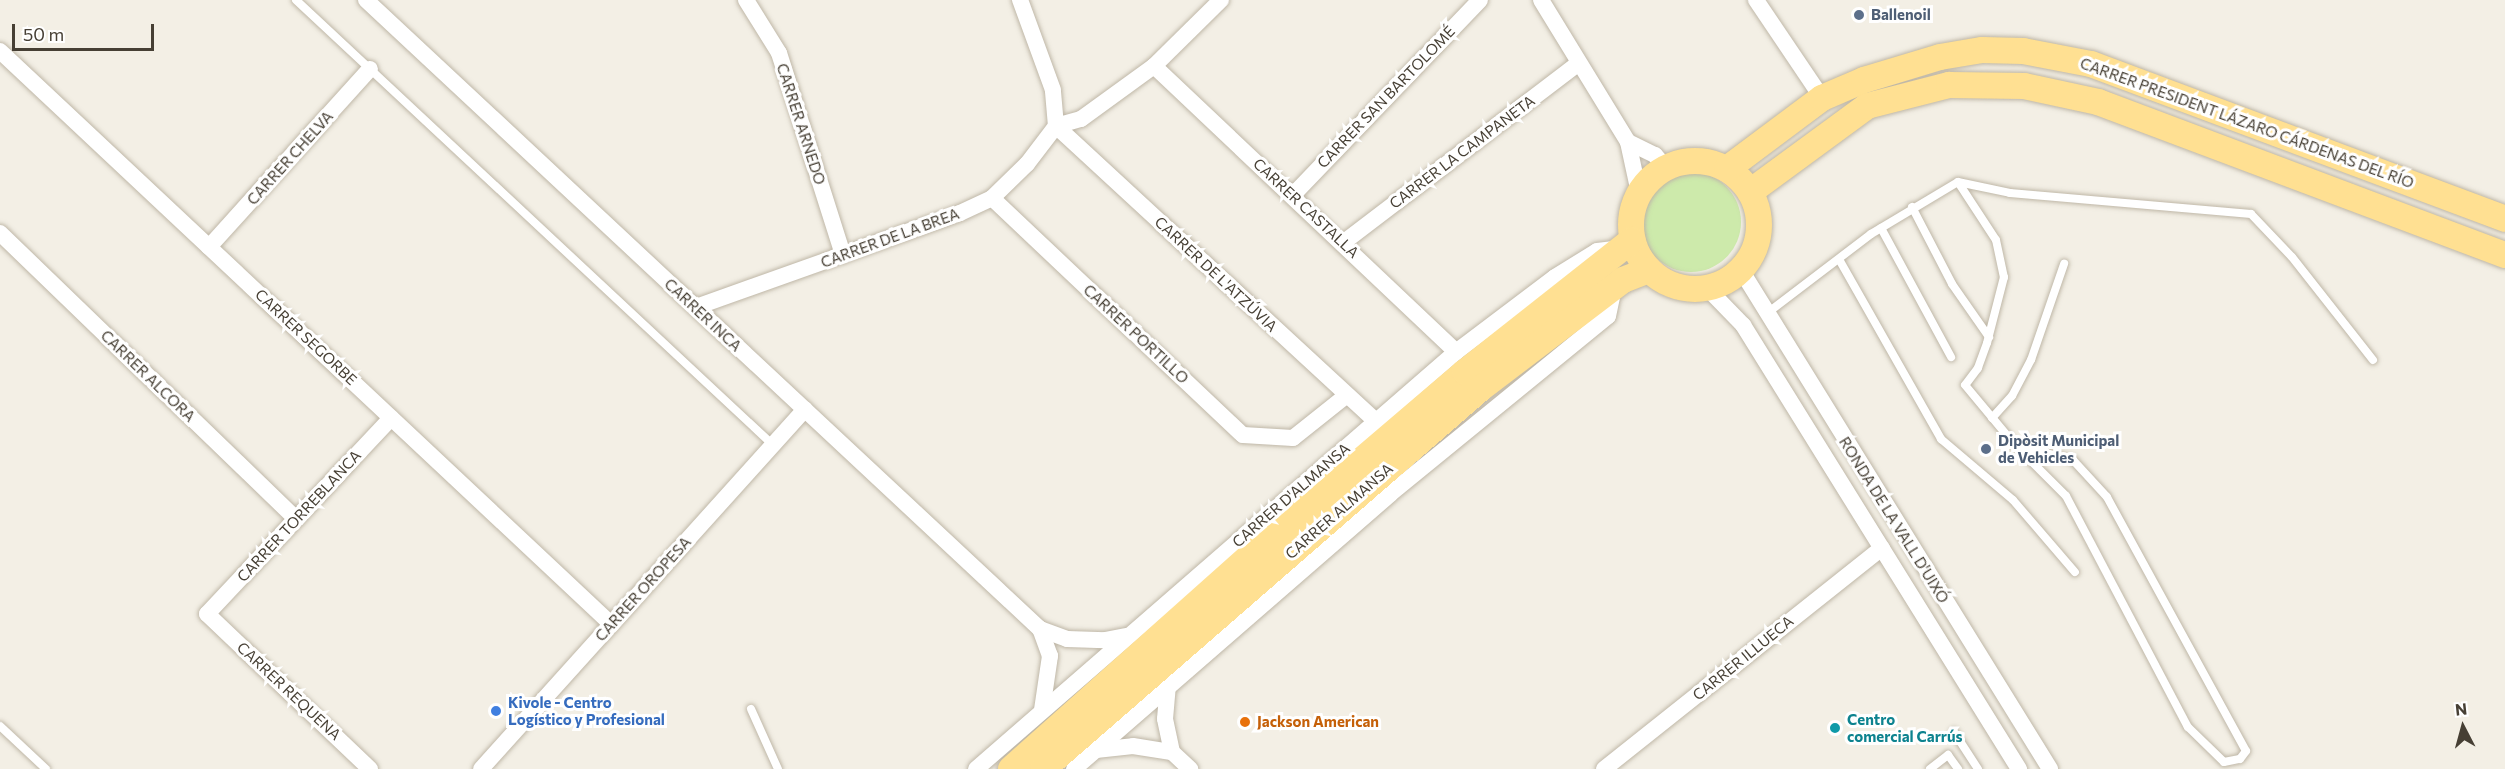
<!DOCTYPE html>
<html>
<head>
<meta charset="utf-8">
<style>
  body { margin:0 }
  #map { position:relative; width:2505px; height:769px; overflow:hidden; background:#f3efe5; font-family:Commissioner,sans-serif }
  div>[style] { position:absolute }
  .green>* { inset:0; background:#cdeaab }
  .round { border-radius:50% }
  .roads { filter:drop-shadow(0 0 2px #bfb7a7) drop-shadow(0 0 2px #bfb7a7) }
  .lane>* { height:8px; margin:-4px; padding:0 4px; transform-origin:4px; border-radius:4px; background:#fff }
  .street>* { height:16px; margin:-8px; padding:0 8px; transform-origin:8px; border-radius:8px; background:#fff }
  .primary>* { height:26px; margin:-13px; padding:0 13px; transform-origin:13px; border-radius:13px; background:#ffe092 }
  .primary>.ring { margin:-13px; padding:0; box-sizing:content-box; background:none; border:26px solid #ffe092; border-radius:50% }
  .dots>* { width:16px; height:16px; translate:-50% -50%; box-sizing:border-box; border:3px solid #fff; border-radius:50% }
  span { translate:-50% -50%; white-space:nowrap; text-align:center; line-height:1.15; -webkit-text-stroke:6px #fff; paint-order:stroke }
  .service-label { font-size:15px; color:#4e5e75; font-weight:700 }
  .left { translate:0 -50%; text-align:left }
  .street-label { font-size:15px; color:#463f34 }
  .shop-label { font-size:15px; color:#366cbe; font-weight:700 }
  .culture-label { font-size:15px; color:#0d838f; font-weight:700 }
  .food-label { font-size:15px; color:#c56008; font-weight:700 }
  .north { position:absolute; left:2433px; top:697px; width:60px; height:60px; -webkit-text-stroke:4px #fff; paint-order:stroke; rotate:354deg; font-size:16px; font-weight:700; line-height:24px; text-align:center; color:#463f34 }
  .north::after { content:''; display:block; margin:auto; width:21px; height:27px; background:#463f34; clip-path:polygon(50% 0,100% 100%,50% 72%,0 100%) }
  .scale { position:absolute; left:12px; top:24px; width:142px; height:27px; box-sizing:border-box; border:3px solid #463f34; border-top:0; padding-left:8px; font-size:18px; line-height:21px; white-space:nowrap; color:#463f34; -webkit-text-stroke:4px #fff; paint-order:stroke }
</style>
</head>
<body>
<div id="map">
  <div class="green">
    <div class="round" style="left:1641px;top:172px;width:100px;height:100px"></div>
  </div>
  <div class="roads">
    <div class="lane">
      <div style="left:296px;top:0;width:652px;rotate:43.01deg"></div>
      <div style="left:1958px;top:182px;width:53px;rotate:11.9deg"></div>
      <div style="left:2010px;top:193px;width:242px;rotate:5deg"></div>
      <div style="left:2251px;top:214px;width:59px;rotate:46.4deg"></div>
      <div style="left:2292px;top:257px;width:131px;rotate:51.8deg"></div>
      <div style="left:1912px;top:207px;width:87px;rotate:62.5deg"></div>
      <div style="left:1952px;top:284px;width:65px;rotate:55.1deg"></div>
      <div style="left:1881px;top:228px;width:147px;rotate:61.5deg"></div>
      <div style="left:1840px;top:261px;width:205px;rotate:60.4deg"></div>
      <div style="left:1941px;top:439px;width:94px;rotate:40.3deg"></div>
      <div style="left:2013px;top:500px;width:95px;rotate:49.3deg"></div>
      <div style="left:1766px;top:314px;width:132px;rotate:-37.3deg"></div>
      <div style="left:1871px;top:234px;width:101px;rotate:-30.9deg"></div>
      <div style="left:1958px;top:182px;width:69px;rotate:56.8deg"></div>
      <div style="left:1996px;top:240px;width:38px;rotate:78deg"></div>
      <div style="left:2004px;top:277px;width:68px;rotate:104.4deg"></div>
      <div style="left:1987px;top:343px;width:27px;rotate:110deg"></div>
      <div style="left:1978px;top:368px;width:21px;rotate:127deg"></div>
      <div style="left:1965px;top:385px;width:78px;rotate:50.2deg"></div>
      <div style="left:2015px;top:445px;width:72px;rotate:45deg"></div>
      <div style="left:2066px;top:496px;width:261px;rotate:62.2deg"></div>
      <div style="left:2188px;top:727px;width:50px;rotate:44.2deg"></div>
      <div style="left:2224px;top:762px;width:16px;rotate:-11deg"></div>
      <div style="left:2240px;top:759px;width:10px;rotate:-53deg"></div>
      <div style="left:2246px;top:751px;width:290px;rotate:-118.7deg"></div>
      <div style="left:2107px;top:497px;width:50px;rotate:-132.6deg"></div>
      <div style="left:2073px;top:460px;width:60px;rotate:-165.5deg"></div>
      <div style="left:1992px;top:418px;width:30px;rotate:-48deg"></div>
      <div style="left:2012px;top:396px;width:41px;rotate:-62.2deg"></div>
      <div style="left:2031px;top:360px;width:102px;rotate:-71deg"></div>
      <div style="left:751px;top:709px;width:66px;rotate:65.8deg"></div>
      <div style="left:0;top:726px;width:63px;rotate:43.1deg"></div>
      <div style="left:1954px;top:732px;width:44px;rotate:57deg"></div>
      <div style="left:1930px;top:769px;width:23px;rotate:-38deg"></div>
      <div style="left:1948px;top:755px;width:17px;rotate:54deg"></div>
    </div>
    <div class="street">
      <div style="left:366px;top:0;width:922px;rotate:43.02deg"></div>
      <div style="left:746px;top:0;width:62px;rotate:58.1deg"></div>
      <div style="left:779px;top:53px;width:212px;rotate:72.4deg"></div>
      <div style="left:1541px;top:0;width:167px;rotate:58.5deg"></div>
      <div style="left:1628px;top:142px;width:52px;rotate:77.8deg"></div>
      <div style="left:1756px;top:0;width:118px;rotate:56deg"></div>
      <div style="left:0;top:51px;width:838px;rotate:43.16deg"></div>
      <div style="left:1154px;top:66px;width:416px;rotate:43.4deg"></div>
      <div style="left:1056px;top:126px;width:435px;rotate:42.7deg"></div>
      <div style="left:1056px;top:126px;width:26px;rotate:-16deg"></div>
      <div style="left:1081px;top:119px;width:90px;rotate:-36deg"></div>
      <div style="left:1154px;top:66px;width:94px;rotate:-44.6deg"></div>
      <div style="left:1628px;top:142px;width:30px;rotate:26deg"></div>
      <div style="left:1655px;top:155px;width:16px;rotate:50deg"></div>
      <div style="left:1293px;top:195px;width:270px;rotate:-46.2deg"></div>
      <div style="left:992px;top:198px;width:345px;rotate:43.4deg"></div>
      <div style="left:1243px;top:435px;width:50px;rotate:3.4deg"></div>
      <div style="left:1293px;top:438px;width:69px;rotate:-38.5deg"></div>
      <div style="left:0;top:233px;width:412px;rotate:44deg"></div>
      <div style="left:1344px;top:242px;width:295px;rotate:-37.3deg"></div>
      <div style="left:209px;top:247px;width:240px;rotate:-47.9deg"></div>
      <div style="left:1741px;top:270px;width:587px;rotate:58.23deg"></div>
      <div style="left:1707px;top:288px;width:52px;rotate:45.8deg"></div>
      <div style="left:1743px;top:325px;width:523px;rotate:58.13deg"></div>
      <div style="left:696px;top:307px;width:280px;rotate:-19.6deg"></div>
      <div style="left:960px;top:213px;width:35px;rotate:-25deg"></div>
      <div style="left:992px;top:198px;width:49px;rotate:-44.2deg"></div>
      <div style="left:1027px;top:164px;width:48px;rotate:-52.7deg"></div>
      <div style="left:1056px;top:126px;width:36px;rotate:-95deg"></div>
      <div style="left:1053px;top:90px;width:96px;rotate:-110.1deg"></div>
      <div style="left:1042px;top:710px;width:55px;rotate:-81.6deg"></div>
      <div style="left:1050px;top:656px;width:29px;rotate:-110deg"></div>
      <div style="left:1040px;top:629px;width:29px;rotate:20deg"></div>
      <div style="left:1067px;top:639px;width:38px;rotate:2deg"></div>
      <div style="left:1105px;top:640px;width:21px;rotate:-11deg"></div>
      <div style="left:1096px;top:750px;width:37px;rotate:-6deg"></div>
      <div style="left:1133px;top:746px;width:39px;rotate:9deg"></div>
      <div style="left:1172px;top:752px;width:34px;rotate:-102deg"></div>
      <div style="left:1165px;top:719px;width:32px;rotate:-85deg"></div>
      <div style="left:1172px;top:752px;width:25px;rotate:43deg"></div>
      <div style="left:370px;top:769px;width:225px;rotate:-136.4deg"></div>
      <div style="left:207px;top:614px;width:269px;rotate:-46.8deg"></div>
      <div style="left:481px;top:769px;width:484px;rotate:-48deg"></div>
      <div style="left:976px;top:769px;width:636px;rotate:-40.98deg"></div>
      <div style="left:1456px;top:352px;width:124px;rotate:-37.1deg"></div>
      <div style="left:1555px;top:277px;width:49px;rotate:-31.8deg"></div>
      <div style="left:1597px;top:251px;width:24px;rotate:-7deg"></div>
      <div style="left:1074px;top:769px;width:419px;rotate:-41deg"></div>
      <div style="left:1390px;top:494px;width:281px;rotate:-39.2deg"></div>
      <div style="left:1608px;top:316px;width:29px;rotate:-78deg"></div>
      <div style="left:1604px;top:769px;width:355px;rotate:-38.5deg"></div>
    </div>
    <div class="primary">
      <div class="ring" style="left:1631px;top:161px;width:102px;height:102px"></div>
      <div style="left:1727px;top:169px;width:119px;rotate:-36.8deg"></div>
      <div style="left:1822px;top:98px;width:46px;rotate:-23.2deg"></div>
      <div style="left:1864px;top:80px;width:79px;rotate:-16.8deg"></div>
      <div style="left:1940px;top:57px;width:43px;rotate:-9.5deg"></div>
      <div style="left:1982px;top:50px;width:41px;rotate:1.4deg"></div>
      <div style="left:2023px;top:51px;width:69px;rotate:10.8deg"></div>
      <div style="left:2091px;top:64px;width:442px;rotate:20.5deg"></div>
      <div style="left:1750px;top:192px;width:145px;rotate:-36.3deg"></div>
      <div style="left:1867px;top:106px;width:85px;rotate:-14.4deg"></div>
      <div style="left:1949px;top:85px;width:75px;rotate:0.8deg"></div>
      <div style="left:2024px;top:86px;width:76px;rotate:12.2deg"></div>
      <div style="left:2098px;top:102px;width:435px;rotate:20.6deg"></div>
      <div style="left:1011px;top:769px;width:343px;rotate:-41.7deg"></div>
      <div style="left:1267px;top:541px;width:260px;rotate:-40.5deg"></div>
      <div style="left:1465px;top:372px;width:213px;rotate:-38.3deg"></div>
      <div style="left:1043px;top:769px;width:579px;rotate:-41.01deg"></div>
      <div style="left:1480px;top:389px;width:180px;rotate:-37.3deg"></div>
      <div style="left:1623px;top:280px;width:28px;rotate:-21deg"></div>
    </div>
  </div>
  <div class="dots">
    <div style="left:1859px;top:15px;background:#5c6f8a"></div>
    <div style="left:1986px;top:449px;background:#5c6f8a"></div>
    <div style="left:496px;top:711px;background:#3f7fe0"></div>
    <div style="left:1245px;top:722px;background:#e8710a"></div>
    <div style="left:1835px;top:728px;background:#0f9aa8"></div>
  </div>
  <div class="service-label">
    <span class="left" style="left:1871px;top:15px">Ballenoil</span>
    <span class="left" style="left:1998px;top:449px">Dipòsit Municipal<br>de Vehicles</span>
  </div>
  <div class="street-label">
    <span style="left:1386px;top:97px;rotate:-46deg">CARRER SAN BARTOLOMÉ</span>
    <span style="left:2247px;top:123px;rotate:20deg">CARRER PRESIDENT LÁZARO CÁRDENAS DEL RÍO</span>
    <span style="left:801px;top:124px;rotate:72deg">CARRER ARNEDO</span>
    <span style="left:1462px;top:152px;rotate:-37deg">CARRER LA CAMPANETA</span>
    <span style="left:290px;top:158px;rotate:-48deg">CARRER CHELVA</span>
    <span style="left:1306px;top:208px;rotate:43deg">CARRER CASTALLA</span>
    <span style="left:890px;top:238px;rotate:-20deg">CARRER DE LA BREA</span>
    <span style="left:1216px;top:274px;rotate:43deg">CARRER DE L'ATZÚVIA</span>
    <span style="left:703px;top:315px;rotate:43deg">CARRER INCA</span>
    <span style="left:1136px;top:334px;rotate:43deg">CARRER PORTILLO</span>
    <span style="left:306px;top:337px;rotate:43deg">CARRER SEGORBE</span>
    <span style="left:148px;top:376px;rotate:44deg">CARRER ALCORA</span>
    <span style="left:1291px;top:495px;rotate:-41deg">CARRER D'ALMANSA</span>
    <span style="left:1339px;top:511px;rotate:-41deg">CARRER ALMANSA</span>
    <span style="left:299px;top:516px;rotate:-47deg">CARRER TORREBLANCA</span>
    <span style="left:1894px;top:520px;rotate:58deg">RONDA DE LA VALL D'UIXÓ</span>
    <span style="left:643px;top:589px;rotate:-48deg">CARRER OROPESA</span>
    <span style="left:1743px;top:658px;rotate:-39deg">CARRER ILLUECA</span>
    <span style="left:289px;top:691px;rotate:43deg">CARRER REQUENA</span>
  </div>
  <div class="shop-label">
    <span class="left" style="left:508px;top:711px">Kivole - Centro<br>Logístico y Profesional</span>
  </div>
  <div class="culture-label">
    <span class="left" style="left:1847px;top:728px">Centro<br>comercial Carrús</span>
  </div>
  <div class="food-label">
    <span class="left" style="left:1257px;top:722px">Jackson American</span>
  </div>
  <div class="north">N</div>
  <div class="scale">50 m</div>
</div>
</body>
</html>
